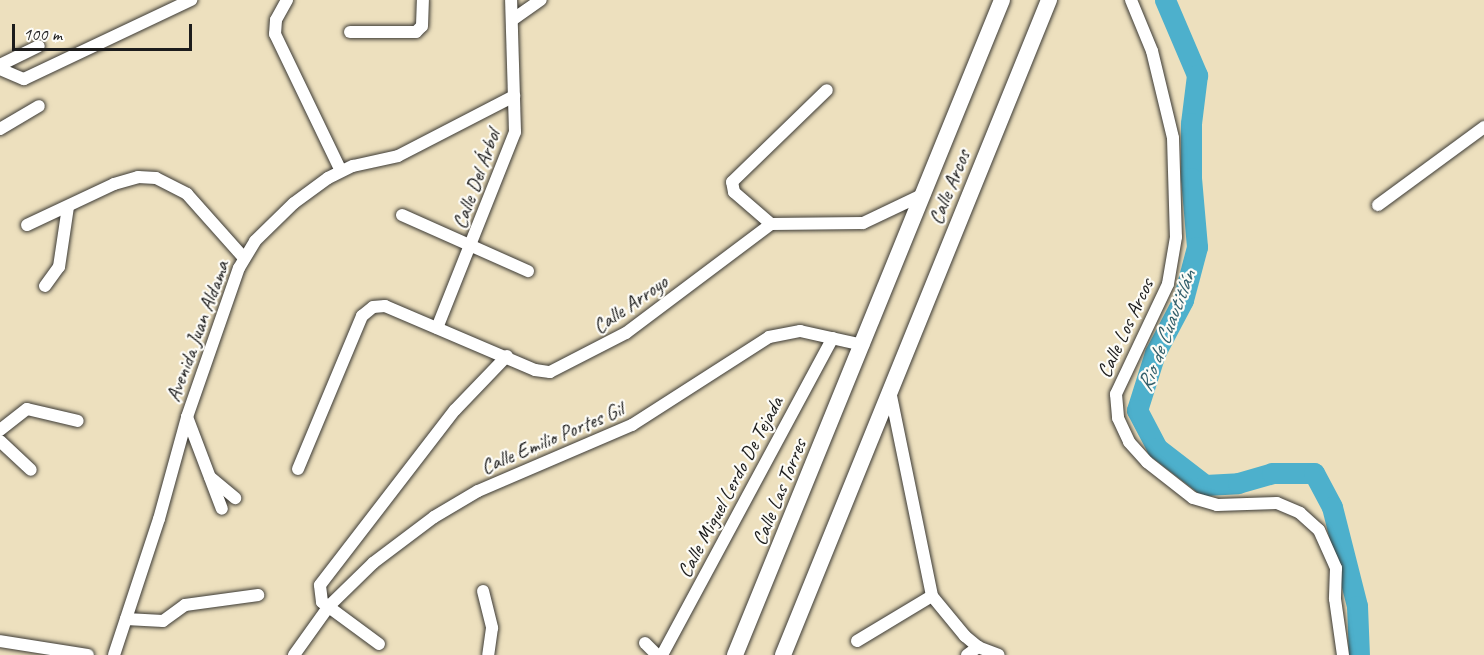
<!DOCTYPE html>
<html>
<head>
<meta charset="utf-8">
<style>
  body { margin:0 }
  #map { position:relative; width:1484px; height:655px; overflow:hidden; background:#ede0be; font-family:Caveat,sans-serif }
  div>[style] { position:absolute }
  .river>* { height:21px; margin:-10.5px; padding:0 10.5px; transform-origin:10.5px; border-radius:10.5px; background:#4db0cc }
  .roads { filter:drop-shadow(0 0 2px #3b3934) drop-shadow(0 0 2px #3b3934) }
  .minor>* { height:12px; margin:-6px; padding:0 6px; transform-origin:6px; border-radius:6px; background:#fff }
  .secondary>* { height:16px; margin:-8px; padding:0 8px; transform-origin:8px; border-radius:8px; background:#fff }
  span { translate:-50% -50%; white-space:nowrap; text-align:center; line-height:1.15; -webkit-text-stroke:4.5px #fdfcf7; paint-order:stroke }
  .street-label { font-size:21px; color:#1c1c1c }
  .water-label { font-size:22px; color:#325f6b; font-style:italic }
  .scale { position:absolute; left:12px; top:24px; width:180px; height:27px; box-sizing:border-box; border:3px solid #1c1c1c; border-top:0; padding-left:8px; font-size:18px; line-height:21px; white-space:nowrap; color:#1c1c1c; -webkit-text-stroke:4px #fdfcf7; paint-order:stroke }
</style>
</head>
<body>
<div id="map">
  <div class="river">
    <div style="left:1165px;top:0;width:82px;rotate:66.9deg"></div>
    <div style="left:1197px;top:75px;width:48px;rotate:97.1deg"></div>
    <div style="left:1191px;top:123px;width:55px;rotate:90deg"></div>
    <div style="left:1191px;top:178px;width:69px;rotate:85deg"></div>
    <div style="left:1197px;top:247px;width:55px;rotate:104.8deg"></div>
    <div style="left:1183px;top:300px;width:60px;rotate:117.8deg"></div>
    <div style="left:1155px;top:353px;width:60px;rotate:107.5deg"></div>
    <div style="left:1137px;top:410px;width:43px;rotate:62.2deg"></div>
    <div style="left:1157px;top:448px;width:61px;rotate:37.6deg"></div>
    <div style="left:1205px;top:485px;width:33px;rotate:-3deg"></div>
    <div style="left:1238px;top:483px;width:35px;rotate:-16deg"></div>
    <div style="left:1272px;top:473px;width:42px"></div>
    <div style="left:1314px;top:473px;width:38px;rotate:62deg"></div>
    <div style="left:1332px;top:507px;width:102px;rotate:75.8deg"></div>
    <div style="left:1357px;top:606px;width:49px;rotate:87.7deg"></div>
  </div>
  <div class="roads">
    <div class="minor">
      <div style="left:287px;top:0;width:23px;rotate:119deg"></div>
      <div style="left:276px;top:20px;width:14px;rotate:94deg"></div>
      <div style="left:275px;top:34px;width:152px;rotate:64.3deg"></div>
      <div style="left:1131px;top:0;width:55px;rotate:67.6deg"></div>
      <div style="left:1152px;top:51px;width:89px;rotate:76.4deg"></div>
      <div style="left:1173px;top:138px;width:99px;rotate:88.3deg"></div>
      <div style="left:1176px;top:237px;width:48px;rotate:99.7deg"></div>
      <div style="left:1168px;top:284px;width:122px;rotate:115.3deg"></div>
      <div style="left:1116px;top:394px;width:24px;rotate:85deg"></div>
      <div style="left:1118px;top:418px;width:26px;rotate:65deg"></div>
      <div style="left:1129px;top:442px;width:27px;rotate:48deg"></div>
      <div style="left:1147px;top:462px;width:58px;rotate:38deg"></div>
      <div style="left:1193px;top:498px;width:25px;rotate:16deg"></div>
      <div style="left:1217px;top:505px;width:60px;rotate:-1.9deg"></div>
      <div style="left:1277px;top:503px;width:25px;rotate:23deg"></div>
      <div style="left:1300px;top:513px;width:25px;rotate:42deg"></div>
      <div style="left:1319px;top:530px;width:42px;rotate:65.9deg"></div>
      <div style="left:1336px;top:568px;width:31px;rotate:92deg"></div>
      <div style="left:1335px;top:599px;width:57px;rotate:81.9deg"></div>
      <div style="left:512px;top:20px;width:35px;rotate:-35deg"></div>
      <div style="left:350px;top:32px;width:66px"></div>
      <div style="left:416px;top:32px;width:8px;rotate:-45deg"></div>
      <div style="left:422px;top:26px;width:26px;rotate:-88deg"></div>
      <div style="left:0;top:65px;width:43px;rotate:-26deg"></div>
      <div style="left:0;top:69px;width:26px;rotate:23deg"></div>
      <div style="left:24px;top:79px;width:185px;rotate:-25.3deg"></div>
      <div style="left:0;top:129px;width:45px;rotate:-30.5deg"></div>
      <div style="left:1378px;top:205px;width:132px;rotate:-36.3deg"></div>
      <div style="left:402px;top:215px;width:138px;rotate:24deg"></div>
      <div style="left:771px;top:224px;width:49px;rotate:-139.1deg"></div>
      <div style="left:734px;top:192px;width:10px;rotate:-101deg"></div>
      <div style="left:732px;top:182px;width:132px;rotate:-44.1deg"></div>
      <div style="left:27px;top:225px;width:96px;rotate:-25.2deg"></div>
      <div style="left:114px;top:184px;width:25px;rotate:-16deg"></div>
      <div style="left:138px;top:177px;width:18px;rotate:3deg"></div>
      <div style="left:156px;top:178px;width:35px;rotate:27deg"></div>
      <div style="left:187px;top:194px;width:86px;rotate:48.3deg"></div>
      <div style="left:45px;top:286px;width:24px;rotate:-54deg"></div>
      <div style="left:59px;top:267px;width:61px;rotate:-81.5deg"></div>
      <div style="left:437px;top:328px;width:211px;rotate:-68.3deg"></div>
      <div style="left:515px;top:132px;width:132px;rotate:-91.7deg"></div>
      <div style="left:890px;top:391px;width:209px;rotate:78.4deg"></div>
      <div style="left:932px;top:596px;width:52px;rotate:50.5deg"></div>
      <div style="left:965px;top:636px;width:17px;rotate:40deg"></div>
      <div style="left:978px;top:647px;width:22px;rotate:21deg"></div>
      <div style="left:187px;top:417px;width:98px;rotate:69.2deg"></div>
      <div style="left:0;top:430px;width:34px;rotate:-38deg"></div>
      <div style="left:27px;top:409px;width:52px;rotate:13.2deg"></div>
      <div style="left:0;top:441px;width:42px;rotate:43.1deg"></div>
      <div style="left:298px;top:469px;width:166px;rotate:-67.3deg"></div>
      <div style="left:362px;top:316px;width:14px;rotate:-39deg"></div>
      <div style="left:373px;top:307px;width:12px;rotate:-5deg"></div>
      <div style="left:385px;top:306px;width:163px;rotate:23.1deg"></div>
      <div style="left:535px;top:370px;width:15px;rotate:8deg"></div>
      <div style="left:550px;top:372px;width:85px;rotate:-27.2deg"></div>
      <div style="left:626px;top:333px;width:181px;rotate:-36.9deg"></div>
      <div style="left:771px;top:224px;width:92px;rotate:-0.6deg"></div>
      <div style="left:863px;top:223px;width:68px;rotate:-25.4deg"></div>
      <div style="left:210px;top:477px;width:33px;rotate:40deg"></div>
      <div style="left:483px;top:591px;width:38px;rotate:76deg"></div>
      <div style="left:492px;top:628px;width:27px;rotate:98deg"></div>
      <div style="left:126px;top:619px;width:37px;rotate:3deg"></div>
      <div style="left:163px;top:621px;width:27px;rotate:-36deg"></div>
      <div style="left:185px;top:605px;width:74px;rotate:-7.8deg"></div>
      <div style="left:0;top:641px;width:89px;rotate:9deg"></div>
      <div style="left:857px;top:641px;width:87px;rotate:-31deg"></div>
      <div style="left:645px;top:643px;width:17px;rotate:45deg"></div>
      <div style="left:379px;top:644px;width:71px;rotate:-143.6deg"></div>
      <div style="left:322px;top:602px;width:17px;rotate:-97deg"></div>
      <div style="left:320px;top:585px;width:221px;rotate:-52.4deg"></div>
      <div style="left:455px;top:410px;width:75px;rotate:-46.1deg"></div>
      <div style="left:114px;top:655px;width:143px;rotate:-71.7deg"></div>
      <div style="left:159px;top:519px;width:106px;rotate:-74.6deg"></div>
      <div style="left:187px;top:417px;width:158px;rotate:-70.8deg"></div>
      <div style="left:239px;top:268px;width:31px;rotate:-59deg"></div>
      <div style="left:255px;top:241px;width:54px;rotate:-44.3deg"></div>
      <div style="left:294px;top:203px;width:42px;rotate:-36.3deg"></div>
      <div style="left:328px;top:178px;width:28px;rotate:-26deg"></div>
      <div style="left:353px;top:166px;width:46px;rotate:-12.5deg"></div>
      <div style="left:398px;top:156px;width:131px;rotate:-27.3deg"></div>
      <div style="left:294px;top:655px;width:60px;rotate:-54.5deg"></div>
      <div style="left:329px;top:606px;width:62px;rotate:-44.3deg"></div>
      <div style="left:373px;top:563px;width:76px;rotate:-37deg"></div>
      <div style="left:434px;top:517px;width:51px;rotate:-30.6deg"></div>
      <div style="left:478px;top:491px;width:168px;rotate:-23.2deg"></div>
      <div style="left:632px;top:425px;width:163px;rotate:-32.7deg"></div>
      <div style="left:769px;top:337px;width:32px;rotate:-11deg"></div>
      <div style="left:800px;top:331px;width:65px;rotate:12.5deg"></div>
      <div style="left:662px;top:655px;width:360px;rotate:-61.7deg"></div>
      <div style="left:967px;top:655px;width:14px;rotate:-36deg"></div>
    </div>
    <div class="secondary">
      <div style="left:735px;top:655px;width:707px;rotate:-67.82deg"></div>
      <div style="left:783px;top:655px;width:707px;rotate:-67.9deg"></div>
    </div>
  </div>
  <div class="street-label">
    <span style="left:476px;top:179px;rotate:-70deg">Calle Del Árbol</span>
    <span style="left:949px;top:187px;rotate:-68deg">Calle Arcos</span>
    <span style="left:630px;top:304px;rotate:-35deg">Calle Arroyo</span>
    <span style="left:1125px;top:328px;rotate:-65deg">Calle Los Arcos</span>
    <span style="left:197px;top:331px;rotate:-70deg">Avenida Juan Aldama</span>
    <span style="left:552px;top:438px;rotate:-23deg">Calle Emilio Portes Gil</span>
    <span style="left:730px;top:487px;rotate:-62deg">Calle Miguel Lerdo De Tejada</span>
    <span style="left:779px;top:492px;rotate:-68deg">Calle Las Torres</span>
  </div>
  <div class="water-label">
    <span style="left:1167px;top:331px;rotate:-69deg">Rio de Cuautitlán</span>
  </div>
  <div class="scale">100 m</div>
</div>
</body>
</html>
